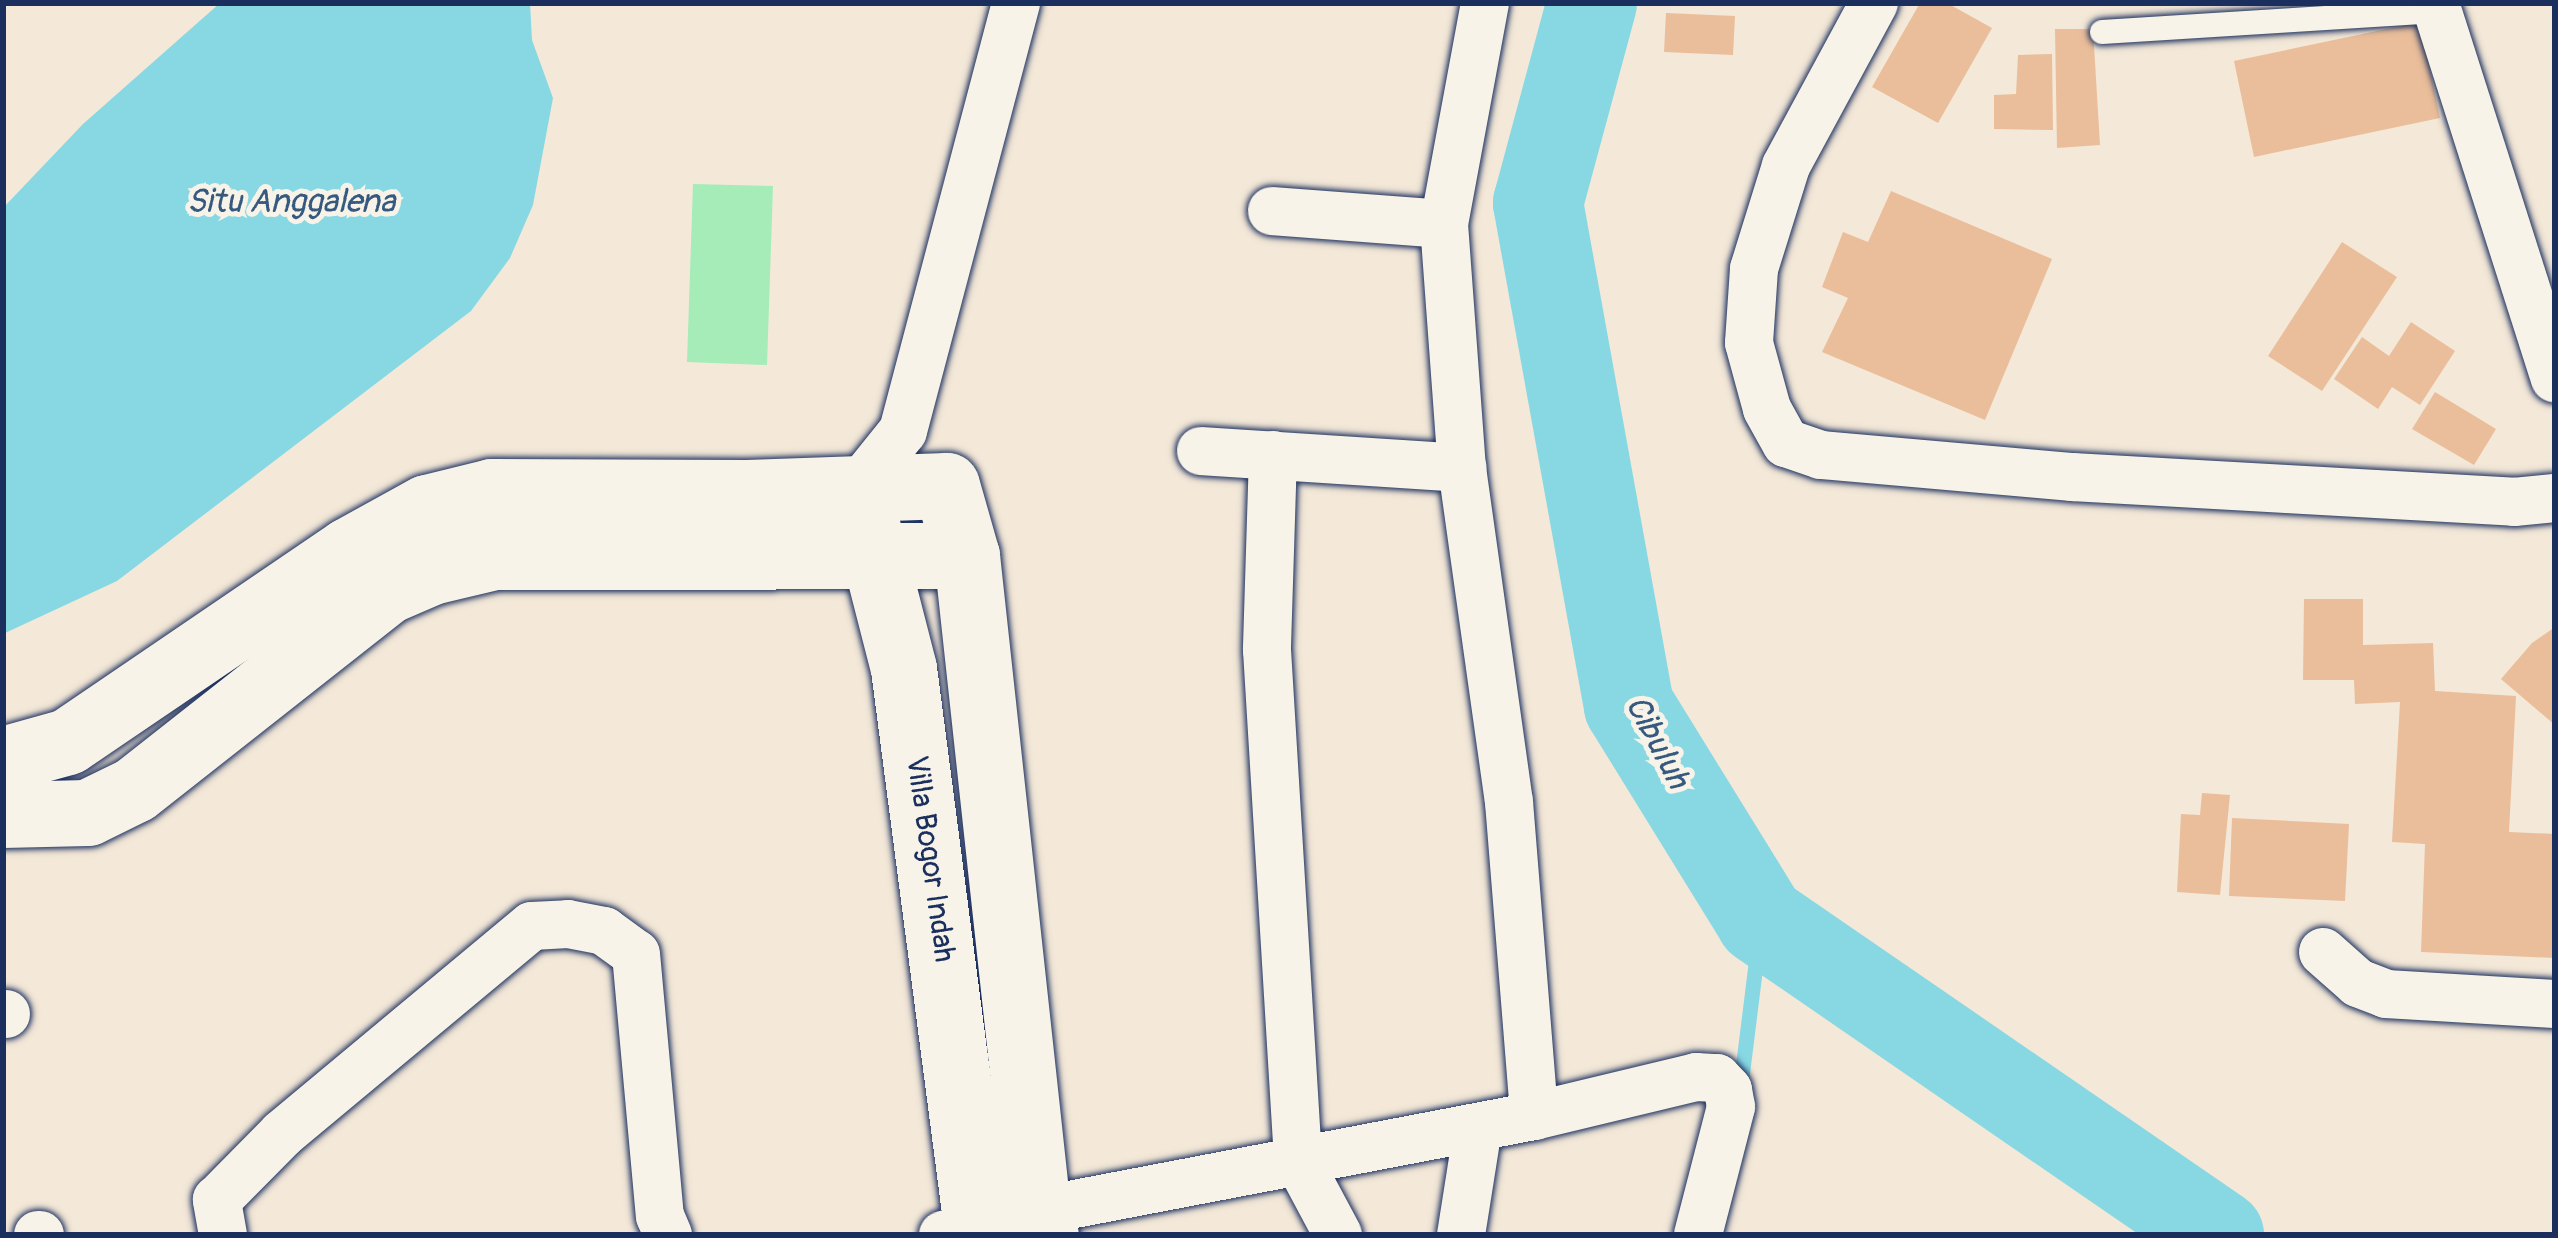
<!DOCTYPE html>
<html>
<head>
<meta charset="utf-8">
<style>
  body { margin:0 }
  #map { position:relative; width:2558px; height:1238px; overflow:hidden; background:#f4e8d8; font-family:Pangolin,sans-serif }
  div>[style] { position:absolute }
  .green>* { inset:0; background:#a5ecb8 }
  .water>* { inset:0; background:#88d8e3 }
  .stream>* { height:15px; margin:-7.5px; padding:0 7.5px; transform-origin:7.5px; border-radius:7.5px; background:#88d8e3 }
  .river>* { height:90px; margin:-45px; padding:0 45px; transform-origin:45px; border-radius:45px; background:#88d8e3 }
  .building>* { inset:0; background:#eabe9a }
  .roads { filter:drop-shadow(0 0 3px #1b2f5e) drop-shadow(0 0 3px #1b2f5e) }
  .lane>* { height:24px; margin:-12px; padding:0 12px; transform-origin:12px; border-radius:12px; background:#f7f3e8 }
  .street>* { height:48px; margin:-24px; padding:0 24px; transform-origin:24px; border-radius:24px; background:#f7f3e8 }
  .secondary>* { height:66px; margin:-33px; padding:0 33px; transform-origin:33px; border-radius:33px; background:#f7f3e8 }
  span { translate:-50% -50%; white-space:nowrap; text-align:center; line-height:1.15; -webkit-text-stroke:10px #f7f3e8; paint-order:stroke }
  .street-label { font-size:30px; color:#1b2f5e }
  .water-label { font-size:33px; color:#36597f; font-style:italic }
  .frame { position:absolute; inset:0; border:6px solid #1b2f5e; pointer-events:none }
</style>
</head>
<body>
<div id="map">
  <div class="green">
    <div style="clip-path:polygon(693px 184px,773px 186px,767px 365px,687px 362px)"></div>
  </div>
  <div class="water">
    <div style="clip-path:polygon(220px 3px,530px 3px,532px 40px,553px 98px,533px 205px,510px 258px,471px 311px,117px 581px,3px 634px,3px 208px,83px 124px)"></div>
  </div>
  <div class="stream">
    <div style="left:1740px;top:1089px;width:170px;rotate:-82.9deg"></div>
  </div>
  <div class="river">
    <div style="left:1592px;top:3px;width:207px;rotate:105.1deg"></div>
    <div style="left:1538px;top:203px;width:511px;rotate:79.75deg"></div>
    <div style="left:1629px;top:706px;width:251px;rotate:58.3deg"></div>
    <div style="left:1761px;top:920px;width:556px;rotate:34.52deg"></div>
  </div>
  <div class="building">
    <div style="clip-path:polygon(1920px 3px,1947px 3px,1992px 28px,1938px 123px,1872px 87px)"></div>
    <div style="clip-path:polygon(1666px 13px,1735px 16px,1733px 55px,1664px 52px)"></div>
    <div style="clip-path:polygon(2420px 22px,2440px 118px,2254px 157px,2234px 61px)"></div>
    <div style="clip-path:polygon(2055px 29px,2093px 29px,2100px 145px,2057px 148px)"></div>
    <div style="clip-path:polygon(2052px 54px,2053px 130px,1994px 129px,1994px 95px,2016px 94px,2018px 55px)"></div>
    <div style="clip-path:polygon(1891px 191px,2052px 259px,1985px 420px,1822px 352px,1848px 298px,1822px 287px,1843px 232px,1868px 242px)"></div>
    <div style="clip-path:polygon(2342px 242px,2397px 277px,2322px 391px,2268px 356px)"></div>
    <div style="clip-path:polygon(2411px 322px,2455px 351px,2420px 405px,2392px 387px,2378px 409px,2334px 379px,2362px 337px,2389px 356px)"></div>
    <div style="clip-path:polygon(2435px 392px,2496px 429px,2474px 465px,2412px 429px)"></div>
    <div style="clip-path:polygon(2304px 599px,2363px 599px,2363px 645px,2433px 643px,2435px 691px,2516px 696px,2509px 832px,2555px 834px,2555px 958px,2421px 952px,2425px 844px,2392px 842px,2400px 702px,2355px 704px,2354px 680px,2303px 680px)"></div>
    <div style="clip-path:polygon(2555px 627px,2555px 725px,2501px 679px,2532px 643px)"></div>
    <div style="clip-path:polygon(2202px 793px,2230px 795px,2220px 895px,2177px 892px,2181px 814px,2200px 815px)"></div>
    <div style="clip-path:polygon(2232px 818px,2349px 824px,2345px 901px,2229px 896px)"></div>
  </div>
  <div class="roads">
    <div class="lane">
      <div style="left:2102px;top:32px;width:336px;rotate:-3.6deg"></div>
    </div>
    <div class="street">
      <div style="left:1485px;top:3px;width:225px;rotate:100.5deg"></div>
      <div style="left:1444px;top:224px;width:245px;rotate:85.8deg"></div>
      <div style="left:1462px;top:468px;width:337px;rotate:82deg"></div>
      <div style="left:1509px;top:802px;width:315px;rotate:85.4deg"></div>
      <div style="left:1874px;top:3px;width:185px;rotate:118.4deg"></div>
      <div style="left:1786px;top:166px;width:108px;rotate:107.3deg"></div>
      <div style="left:1754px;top:269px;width:74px;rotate:93.9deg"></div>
      <div style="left:1749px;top:343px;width:68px;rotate:74.7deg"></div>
      <div style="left:1767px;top:409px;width:39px;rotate:61deg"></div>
      <div style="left:1786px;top:443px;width:37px;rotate:19deg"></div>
      <div style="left:1821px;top:455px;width:252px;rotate:5deg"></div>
      <div style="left:2072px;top:477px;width:443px;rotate:3.2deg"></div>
      <div style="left:2514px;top:502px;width:41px;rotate:-5.6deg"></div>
      <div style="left:2435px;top:3px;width:394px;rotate:72.3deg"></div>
      <div style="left:1272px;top:211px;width:172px;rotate:4.3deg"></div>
      <div style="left:1201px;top:451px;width:262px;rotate:3.7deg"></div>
      <div style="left:1273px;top:455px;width:195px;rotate:91.8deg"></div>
      <div style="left:1267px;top:650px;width:511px;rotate:86.52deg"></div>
      <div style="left:1298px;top:1160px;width:85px;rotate:61.9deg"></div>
      <div style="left:857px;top:488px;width:73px;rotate:-51.1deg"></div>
      <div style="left:903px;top:431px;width:443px;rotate:-75.2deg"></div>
      <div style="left:2323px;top:952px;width:47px;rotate:41.5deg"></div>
      <div style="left:2358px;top:983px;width:30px;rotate:21deg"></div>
      <div style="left:2386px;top:994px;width:169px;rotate:3.4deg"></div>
      <div style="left:3px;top:1014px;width:3px"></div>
      <div style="left:38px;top:1235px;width:2px"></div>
      <div style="left:223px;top:1235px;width:36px;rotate:-100deg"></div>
      <div style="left:217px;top:1200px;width:93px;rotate:-45.4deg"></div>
      <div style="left:282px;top:1134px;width:325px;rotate:-39.8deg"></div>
      <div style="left:532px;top:926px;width:36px;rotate:-3deg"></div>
      <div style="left:568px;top:924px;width:37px;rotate:11deg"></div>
      <div style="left:604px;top:931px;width:39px;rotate:36deg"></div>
      <div style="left:636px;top:954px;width:263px;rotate:84.8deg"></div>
      <div style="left:660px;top:1216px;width:21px;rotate:67deg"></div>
      <div style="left:943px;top:1235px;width:98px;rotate:-14.2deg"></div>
      <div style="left:1038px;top:1211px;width:505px;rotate:-10.84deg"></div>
      <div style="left:1534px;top:1116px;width:167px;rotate:-13.5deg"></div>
      <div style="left:1696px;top:1077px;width:21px;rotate:3deg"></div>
      <div style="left:1717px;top:1078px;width:16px;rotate:47deg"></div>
      <div style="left:1728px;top:1090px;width:17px;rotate:80deg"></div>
      <div style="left:1731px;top:1107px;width:132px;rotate:104.5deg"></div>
      <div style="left:1461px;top:1235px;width:108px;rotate:-81deg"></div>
    </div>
    <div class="secondary">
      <div style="left:865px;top:517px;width:157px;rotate:75.6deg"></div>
      <div style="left:904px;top:669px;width:571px;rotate:82.55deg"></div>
      <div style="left:3px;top:760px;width:67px;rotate:-15.5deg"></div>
      <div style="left:68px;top:742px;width:340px;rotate:-34.2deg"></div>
      <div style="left:349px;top:551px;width:89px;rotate:-28.9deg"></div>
      <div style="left:427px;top:508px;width:67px;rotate:-13.8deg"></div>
      <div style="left:492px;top:492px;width:255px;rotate:0.2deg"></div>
      <div style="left:747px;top:493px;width:200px;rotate:-2deg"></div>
      <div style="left:947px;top:486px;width:73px;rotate:74.1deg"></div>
      <div style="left:967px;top:556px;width:659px;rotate:83.81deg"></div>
      <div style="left:1038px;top:1211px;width:25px;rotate:72deg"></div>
      <div style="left:3px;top:815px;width:85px;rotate:-1.3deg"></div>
      <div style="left:88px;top:813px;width:52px;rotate:-26.1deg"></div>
      <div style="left:135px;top:790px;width:322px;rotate:-38.2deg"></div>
      <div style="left:388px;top:591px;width:48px;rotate:-23.4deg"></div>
      <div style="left:432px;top:572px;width:65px;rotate:-13.4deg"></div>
      <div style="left:495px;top:557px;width:472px;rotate:-0.1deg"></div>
    </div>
  </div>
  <div class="street-label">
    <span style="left:930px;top:859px;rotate:82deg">Villa Bogor Indah</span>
  </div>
  <div class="water-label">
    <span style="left:291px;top:202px">Situ Anggalena</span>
    <span style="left:1657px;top:742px;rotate:62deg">Cibuluh</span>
  </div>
  <div class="frame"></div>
</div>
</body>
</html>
